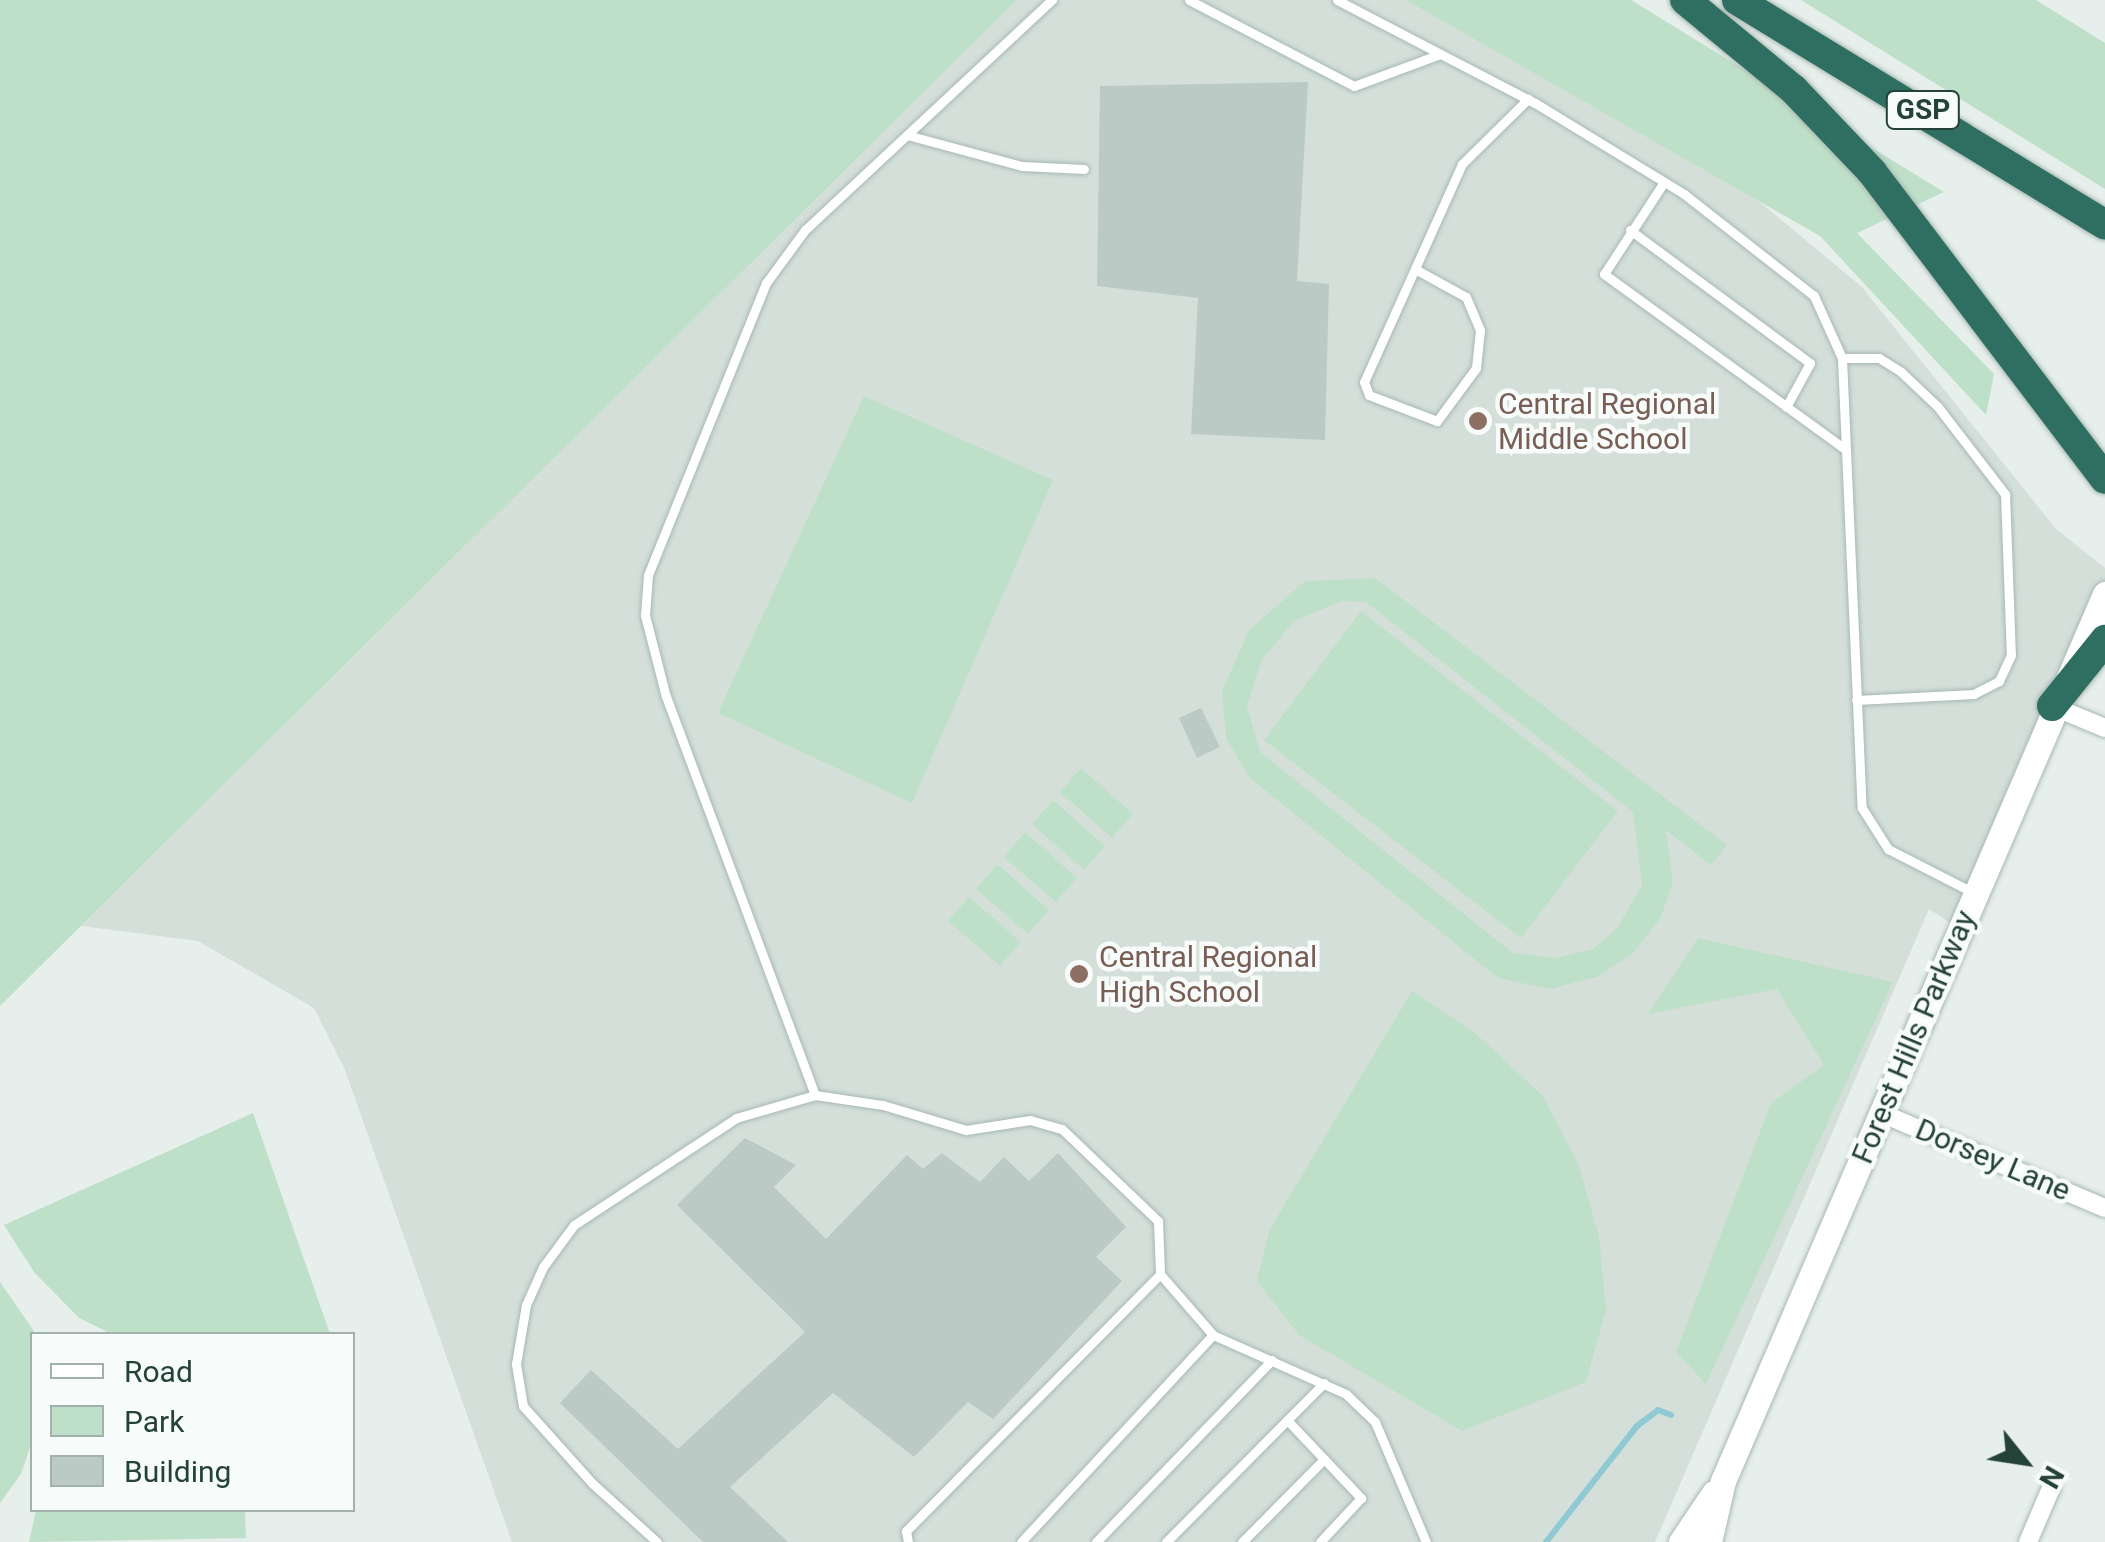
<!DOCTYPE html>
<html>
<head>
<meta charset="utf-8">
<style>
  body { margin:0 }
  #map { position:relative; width:2105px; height:1542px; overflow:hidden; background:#e6efeb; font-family:Roboto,sans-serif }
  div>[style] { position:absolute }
  .built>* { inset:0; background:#d4dfda }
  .green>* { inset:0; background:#bfe0c8 }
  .stream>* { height:6px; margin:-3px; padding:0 3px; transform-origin:3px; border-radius:3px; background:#8ec9d4 }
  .building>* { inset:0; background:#bbcac4 }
  .roads { filter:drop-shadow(0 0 2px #a8b8b2) drop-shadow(0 0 2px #a8b8b2) }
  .service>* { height:9px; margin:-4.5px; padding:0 4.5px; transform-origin:4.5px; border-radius:4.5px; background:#fff }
  .minor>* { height:18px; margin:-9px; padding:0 9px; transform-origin:9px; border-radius:9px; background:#fff }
  .secondary>* { height:25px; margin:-12.5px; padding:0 12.5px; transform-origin:12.5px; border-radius:12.5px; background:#fff }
  .motorway>* { height:30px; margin:-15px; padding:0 15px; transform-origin:15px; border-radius:15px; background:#2f6f62 }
  .dots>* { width:28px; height:28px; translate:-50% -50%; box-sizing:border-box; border:5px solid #f7fbf9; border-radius:50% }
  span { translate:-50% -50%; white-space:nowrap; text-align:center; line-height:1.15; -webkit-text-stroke:9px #f7fbf9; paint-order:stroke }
  .shield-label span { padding:2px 8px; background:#f7fbf9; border:2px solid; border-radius:8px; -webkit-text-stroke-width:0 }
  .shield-label { font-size:28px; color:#24423a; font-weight:700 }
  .education-label { font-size:30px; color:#785e54 }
  .left { translate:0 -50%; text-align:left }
  .street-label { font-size:30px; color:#24423a }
  .legend { position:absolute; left:30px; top:1332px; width:325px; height:180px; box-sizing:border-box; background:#f7fbf9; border:2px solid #a3b1ad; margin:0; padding:12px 18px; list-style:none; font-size:30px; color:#24423a }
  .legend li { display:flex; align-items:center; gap:20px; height:50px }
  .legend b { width:50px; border:2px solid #a3b1ad }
  .north { position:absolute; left:1975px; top:1412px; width:100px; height:100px; -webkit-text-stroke:8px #f7fbf9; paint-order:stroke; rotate:120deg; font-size:28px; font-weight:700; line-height:40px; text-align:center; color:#24423a }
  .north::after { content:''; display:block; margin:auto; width:35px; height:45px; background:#24423a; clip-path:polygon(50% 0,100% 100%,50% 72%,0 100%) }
</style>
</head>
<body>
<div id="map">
  <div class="built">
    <div style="clip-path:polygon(1017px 0,1439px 0,1716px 166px,1861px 286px,2056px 529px,2105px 568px,2105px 594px,1963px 931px,1929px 909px,1655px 1542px,512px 1542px,345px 1070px,314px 1008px,198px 941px,81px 926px)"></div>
  </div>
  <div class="green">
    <div style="clip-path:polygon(0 0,1017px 0,0 1006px)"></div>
    <div style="clip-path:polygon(1406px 0,1631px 0,1944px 192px,1857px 233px,1994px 374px,1986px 415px,1820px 236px)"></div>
    <div style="clip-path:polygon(1801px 0,2036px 0,2105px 43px,2105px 189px)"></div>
    <div style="clip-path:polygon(864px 396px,1053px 480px,912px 803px,718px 713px)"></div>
    <div style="clip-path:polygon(evenodd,1375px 578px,1727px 845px,1711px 865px,1666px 830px,1673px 882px,1661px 917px,1633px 953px,1597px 977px,1550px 989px,1498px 978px,1250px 778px,1226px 738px,1222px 691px,1249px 630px,1305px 581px,1375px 578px,1342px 601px,1366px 602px,1633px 812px,1642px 885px,1618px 927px,1593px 949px,1556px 958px,1513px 953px,1260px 752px,1247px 706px,1261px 661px,1294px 621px,1342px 601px)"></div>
    <div style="clip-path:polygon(1361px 611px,1618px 811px,1521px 938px,1264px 740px)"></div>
    <div style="clip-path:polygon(1081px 768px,1133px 814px,1112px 838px,1060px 792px)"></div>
    <div style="clip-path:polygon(1053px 800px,1105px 846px,1084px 870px,1032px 824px)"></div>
    <div style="clip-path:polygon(1025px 832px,1077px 878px,1056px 902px,1004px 857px)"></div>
    <div style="clip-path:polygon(997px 864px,1049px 910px,1028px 934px,976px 889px)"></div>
    <div style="clip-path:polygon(969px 897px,1021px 942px,1000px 966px,948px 921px)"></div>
    <div style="clip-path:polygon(1698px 938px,1893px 982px,1706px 1384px,1676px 1352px,1771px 1103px,1824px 1065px,1777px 989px,1648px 1014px)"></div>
    <div style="clip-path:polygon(1412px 991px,1474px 1032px,1543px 1096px,1579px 1166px,1599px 1237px,1606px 1310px,1586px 1382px,1462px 1431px,1299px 1335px,1257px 1281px,1270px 1229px)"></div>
    <div style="clip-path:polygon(253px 1113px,330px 1334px,112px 1334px,79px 1318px,34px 1272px,4px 1225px)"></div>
    <div style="clip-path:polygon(0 1282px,36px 1334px,32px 1441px,21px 1474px,0 1503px)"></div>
    <div style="clip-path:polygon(36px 1510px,245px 1510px,246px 1538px,29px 1542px)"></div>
  </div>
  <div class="stream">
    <div style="left:1546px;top:1542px;width:147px;rotate:-51.9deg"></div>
    <div style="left:1637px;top:1426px;width:26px;rotate:-37deg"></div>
    <div style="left:1658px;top:1410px;width:14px;rotate:21deg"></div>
  </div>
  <div class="building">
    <div style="clip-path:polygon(1308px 82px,1297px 281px,1329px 284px,1325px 440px,1191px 434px,1198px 298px,1097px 286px,1100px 86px)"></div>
    <div style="clip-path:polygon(1201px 708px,1220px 747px,1197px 758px,1179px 718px)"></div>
    <div style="clip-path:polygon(745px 1138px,796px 1165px,774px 1187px,826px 1239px,907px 1155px,923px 1169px,942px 1153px,980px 1182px,1004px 1157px,1029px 1181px,1058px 1153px,1126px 1227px,1096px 1257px,1122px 1281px,993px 1419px,968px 1402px,914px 1457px,833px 1393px,730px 1487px,788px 1542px,703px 1542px,560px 1403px,591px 1370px,678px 1449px,805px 1332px,677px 1205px)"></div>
  </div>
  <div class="roads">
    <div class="service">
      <div style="left:1189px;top:0;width:186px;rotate:27.5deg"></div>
      <div style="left:1354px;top:86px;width:92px;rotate:-20.4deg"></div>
      <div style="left:1337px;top:0;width:223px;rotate:27.5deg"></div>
      <div style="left:1535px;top:103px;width:175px;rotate:31.4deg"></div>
      <div style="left:1684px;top:194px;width:165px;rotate:38.1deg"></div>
      <div style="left:1814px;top:296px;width:68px;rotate:65.7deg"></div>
      <div style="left:1842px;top:358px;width:450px;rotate:87.5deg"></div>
      <div style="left:1862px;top:808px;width:49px;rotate:57.6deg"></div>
      <div style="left:1888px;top:849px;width:94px;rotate:27.1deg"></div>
      <div style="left:907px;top:135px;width:119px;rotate:15.1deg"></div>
      <div style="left:1022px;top:166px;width:62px;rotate:2.8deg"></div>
      <div style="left:1664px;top:182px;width:110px;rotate:123.1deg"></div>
      <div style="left:1604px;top:274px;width:298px;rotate:36deg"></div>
      <div style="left:1630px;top:230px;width:224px;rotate:36.5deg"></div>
      <div style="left:1810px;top:363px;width:50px;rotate:118.6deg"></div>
      <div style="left:1415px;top:269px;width:58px;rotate:28.8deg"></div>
      <div style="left:1466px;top:297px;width:36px;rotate:67deg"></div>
      <div style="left:1480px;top:330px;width:38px;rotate:96deg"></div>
      <div style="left:1476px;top:368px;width:66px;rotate:126.3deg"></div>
      <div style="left:1437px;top:421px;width:73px;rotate:-159.1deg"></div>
      <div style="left:1369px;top:395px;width:14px;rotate:-111deg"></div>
      <div style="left:1364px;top:382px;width:239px;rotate:-65.8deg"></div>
      <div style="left:1462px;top:164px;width:93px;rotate:-44.6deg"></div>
      <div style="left:1842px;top:358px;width:37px"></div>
      <div style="left:1879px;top:358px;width:26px;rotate:32deg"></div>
      <div style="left:1901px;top:372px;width:51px;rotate:43.4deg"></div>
      <div style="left:1938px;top:407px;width:110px;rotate:52.4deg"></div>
      <div style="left:2005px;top:494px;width:161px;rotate:87.9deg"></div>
      <div style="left:2011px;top:655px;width:29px;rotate:115deg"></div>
      <div style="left:1999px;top:681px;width:28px;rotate:153deg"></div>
      <div style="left:1974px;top:694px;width:118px;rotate:177.1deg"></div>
      <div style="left:815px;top:1095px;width:425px;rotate:-110.5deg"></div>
      <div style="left:666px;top:697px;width:85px;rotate:-104.4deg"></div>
      <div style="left:645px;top:615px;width:40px;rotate:-85.7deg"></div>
      <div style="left:648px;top:575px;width:315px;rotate:-68deg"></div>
      <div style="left:766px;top:283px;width:66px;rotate:-53.7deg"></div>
      <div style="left:805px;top:230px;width:338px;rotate:-43deg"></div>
      <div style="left:1287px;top:1420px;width:108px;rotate:46.5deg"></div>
      <div style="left:1361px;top:1498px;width:60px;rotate:133deg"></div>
      <div style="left:657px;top:1542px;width:88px;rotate:-137.8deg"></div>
      <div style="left:592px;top:1483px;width:103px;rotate:-131.9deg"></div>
      <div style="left:523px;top:1406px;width:43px;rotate:-99.5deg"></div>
      <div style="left:516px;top:1364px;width:60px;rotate:-80.4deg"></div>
      <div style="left:526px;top:1305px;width:42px;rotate:-65.9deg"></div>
      <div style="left:543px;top:1267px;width:52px;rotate:-53.6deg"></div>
      <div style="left:574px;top:1225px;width:194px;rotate:-33.4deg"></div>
      <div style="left:736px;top:1118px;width:82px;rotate:-16.2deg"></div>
      <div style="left:815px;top:1095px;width:69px;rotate:8.4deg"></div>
      <div style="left:883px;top:1105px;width:87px;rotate:16.8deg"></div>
      <div style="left:966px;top:1130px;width:65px;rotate:-8.9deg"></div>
      <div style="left:1030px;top:1120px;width:33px;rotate:16deg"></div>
      <div style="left:1062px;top:1129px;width:133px;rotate:43.8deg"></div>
      <div style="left:1158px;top:1221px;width:53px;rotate:87.8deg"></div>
      <div style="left:1160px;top:1274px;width:81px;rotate:49deg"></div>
      <div style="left:1213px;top:1335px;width:145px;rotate:23.9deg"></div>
      <div style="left:1346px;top:1394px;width:40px;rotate:44deg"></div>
      <div style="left:1375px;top:1422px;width:130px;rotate:67deg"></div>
      <div style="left:908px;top:1542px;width:11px;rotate:-100deg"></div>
      <div style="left:906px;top:1531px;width:361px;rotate:-45.3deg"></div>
      <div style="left:1021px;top:1542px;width:282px;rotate:-47.2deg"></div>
      <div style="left:1096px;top:1542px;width:253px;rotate:-46deg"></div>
      <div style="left:1166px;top:1542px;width:224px;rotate:-45.2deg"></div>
      <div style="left:1242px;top:1542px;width:117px;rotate:-45.3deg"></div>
    </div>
    <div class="minor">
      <div style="left:2052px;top:706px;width:57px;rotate:22.5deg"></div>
      <div style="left:1881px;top:1113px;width:243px;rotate:23deg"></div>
      <div style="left:2028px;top:1542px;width:61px;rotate:-66.8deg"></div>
    </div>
    <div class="secondary">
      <div style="left:1681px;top:1542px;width:59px;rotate:-56deg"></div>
      <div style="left:1709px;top:1542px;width:63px;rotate:-77.1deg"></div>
      <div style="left:1723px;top:1481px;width:966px;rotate:-66.7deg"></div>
    </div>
    <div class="motorway">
      <div style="left:1685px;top:0;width:141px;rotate:39.5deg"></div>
      <div style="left:1794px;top:90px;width:113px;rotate:46.4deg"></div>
      <div style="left:1872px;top:172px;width:385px;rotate:52.8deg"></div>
      <div style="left:1737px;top:0;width:431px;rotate:31.4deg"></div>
      <div style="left:2052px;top:706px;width:85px;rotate:-51.2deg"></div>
    </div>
  </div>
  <div class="dots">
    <div style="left:1478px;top:421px;background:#8d6e63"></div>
    <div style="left:1079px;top:974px;background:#8d6e63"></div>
  </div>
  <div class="shield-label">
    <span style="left:1923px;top:110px">GSP</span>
  </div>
  <div class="education-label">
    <span class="left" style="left:1498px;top:421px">Central Regional<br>Middle School</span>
    <span class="left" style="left:1099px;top:974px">Central Regional<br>High School</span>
  </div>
  <div class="street-label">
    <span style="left:1914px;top:1037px;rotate:-67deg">Forest Hills Parkway</span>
    <span style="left:1993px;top:1160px;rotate:23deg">Dorsey Lane</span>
  </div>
  <ul class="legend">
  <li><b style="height:12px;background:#fff"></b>Road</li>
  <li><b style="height:28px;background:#bfe0c8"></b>Park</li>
  <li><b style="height:28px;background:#bbcac4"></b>Building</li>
  </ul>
  <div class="north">N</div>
</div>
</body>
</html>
